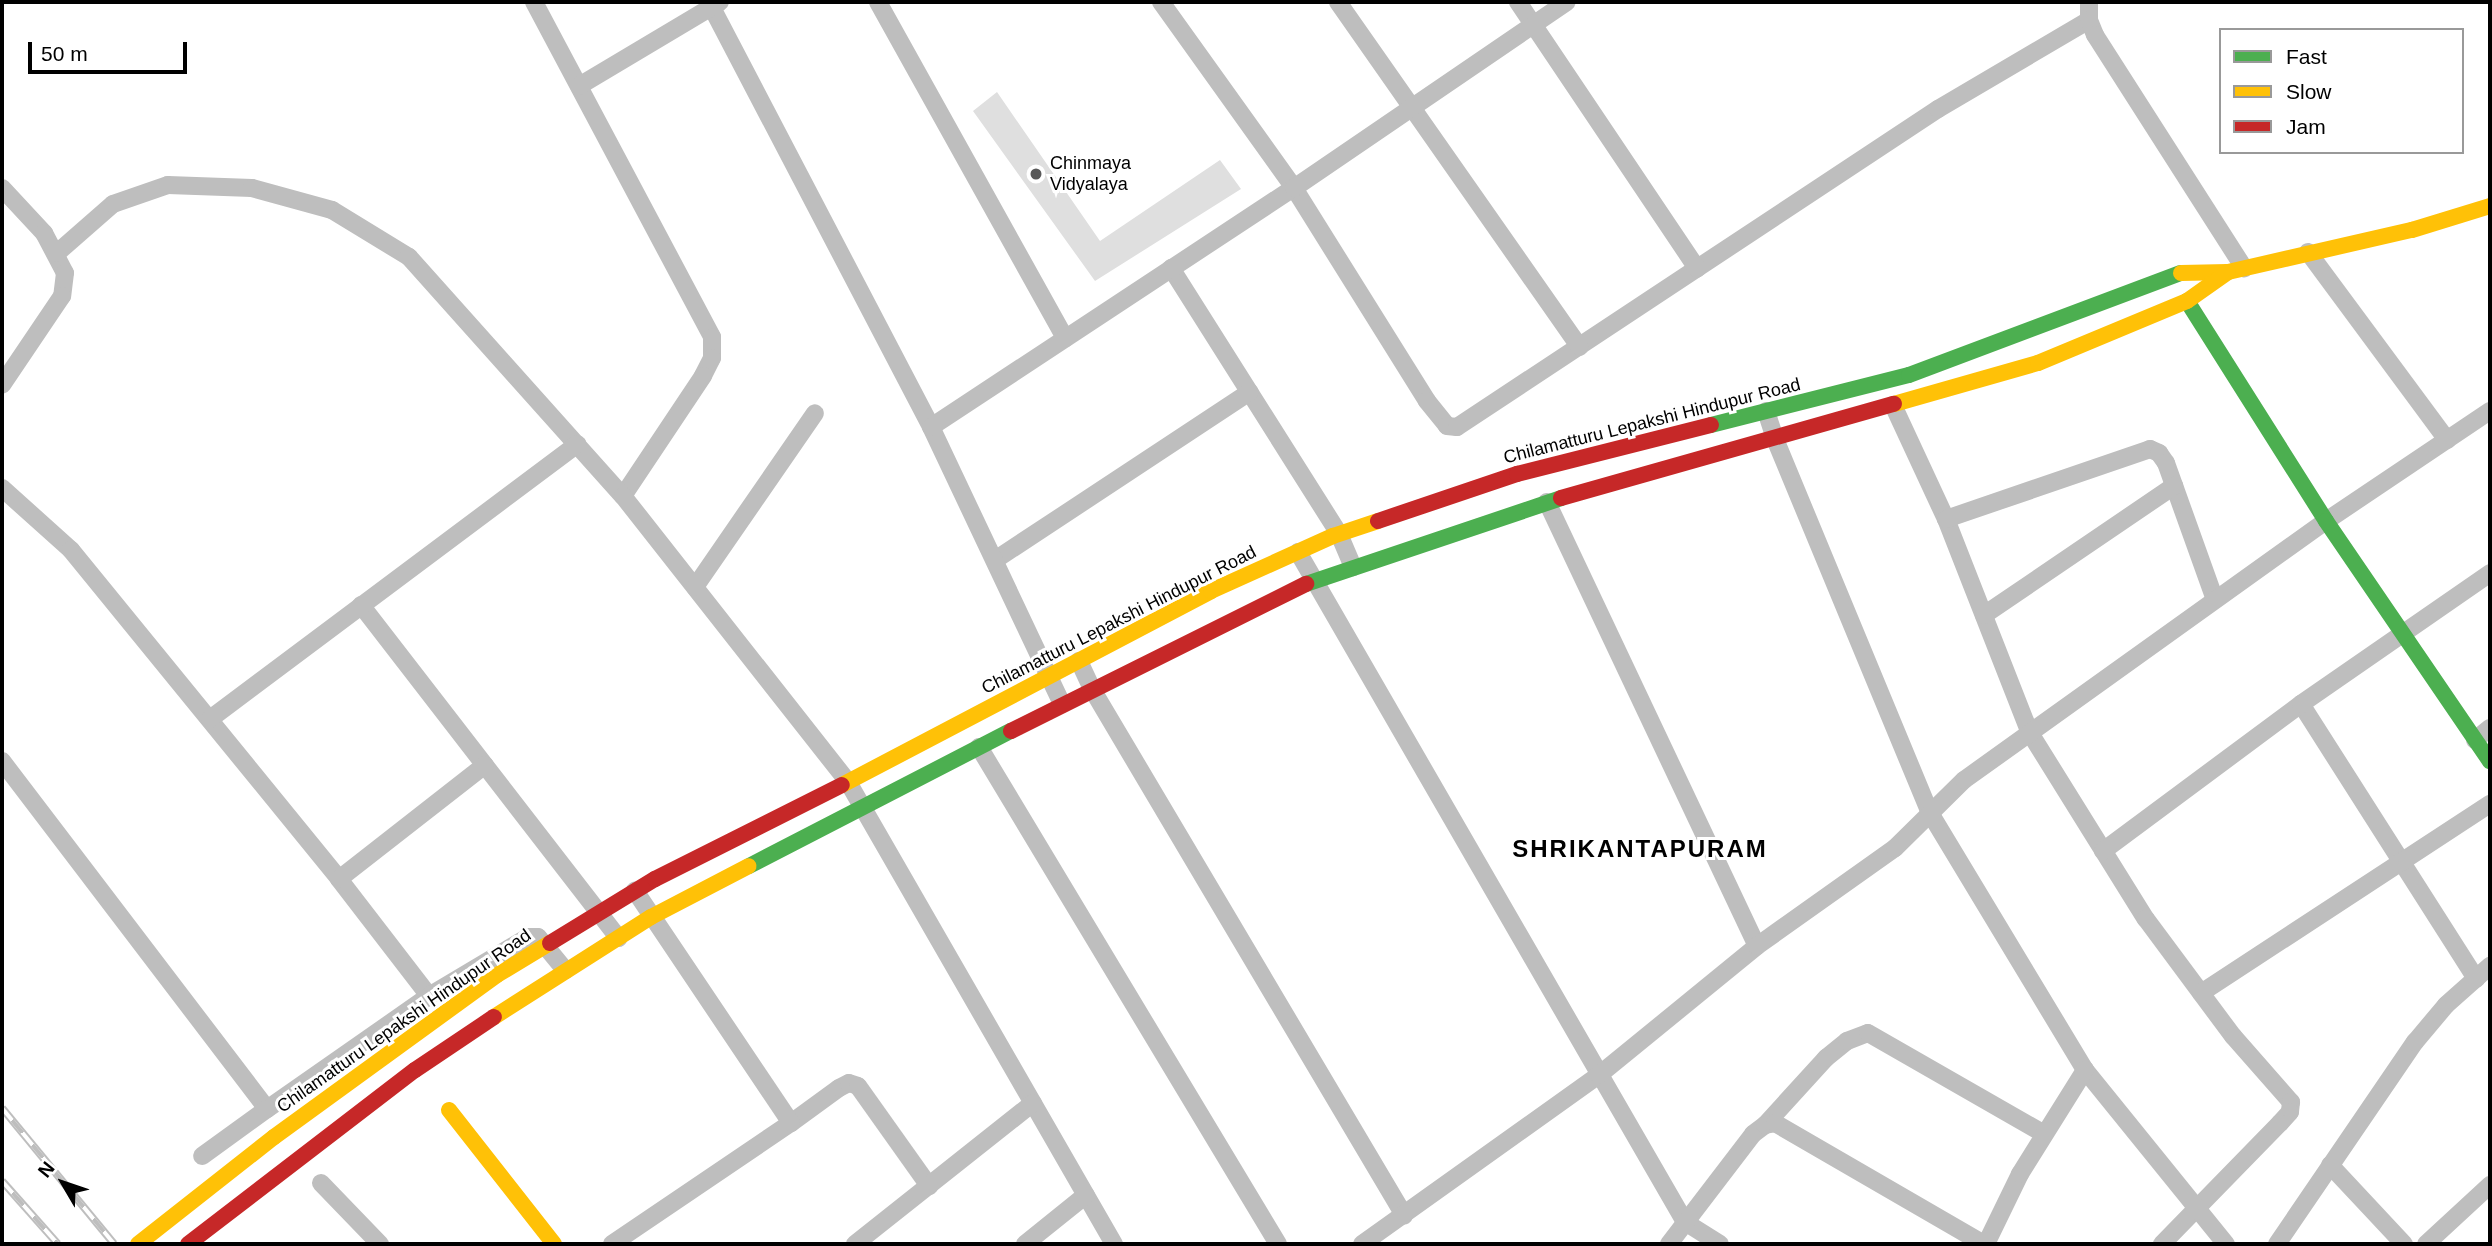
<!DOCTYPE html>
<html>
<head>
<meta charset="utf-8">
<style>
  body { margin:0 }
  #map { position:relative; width:2492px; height:1246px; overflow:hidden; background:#fff; font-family:Helvetica,sans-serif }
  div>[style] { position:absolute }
  .building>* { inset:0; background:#dfdfdf }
  .street>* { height:18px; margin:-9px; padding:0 9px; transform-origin:9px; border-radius:9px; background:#bebebe }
  .fast>* { height:16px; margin:-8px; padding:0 8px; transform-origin:8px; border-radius:8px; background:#4caf50 }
  .slow>* { height:16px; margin:-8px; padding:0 8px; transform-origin:8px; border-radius:8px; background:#ffc107 }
  .jam>* { height:16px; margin:-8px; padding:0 8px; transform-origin:8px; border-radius:8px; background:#c62828 }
  .rail>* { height:8px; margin-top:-4px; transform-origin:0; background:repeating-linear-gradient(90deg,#fff 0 16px,#bebebe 0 32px); box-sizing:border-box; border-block:2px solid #bebebe }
  .dots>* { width:19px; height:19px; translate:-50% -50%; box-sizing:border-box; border:4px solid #fff; border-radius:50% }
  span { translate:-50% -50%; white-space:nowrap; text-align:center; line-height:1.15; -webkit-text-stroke:6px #fff; paint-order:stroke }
  .poi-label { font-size:18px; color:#000 }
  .left { translate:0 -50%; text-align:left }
  .street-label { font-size:18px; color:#000 }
  .district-label { font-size:24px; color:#000; font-weight:700; letter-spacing:2px }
  .frame { position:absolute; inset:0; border:4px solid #000; pointer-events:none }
  .legend { position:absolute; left:2219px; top:28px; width:245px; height:126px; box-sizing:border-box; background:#fff; border:2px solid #999; margin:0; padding:9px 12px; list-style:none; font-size:21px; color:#000 }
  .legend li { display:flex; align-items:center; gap:14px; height:35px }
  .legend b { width:35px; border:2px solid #999 }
  .north { position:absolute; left:28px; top:1148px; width:70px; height:70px; -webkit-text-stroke:5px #fff; paint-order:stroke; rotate:309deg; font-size:19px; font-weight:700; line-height:28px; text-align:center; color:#000 }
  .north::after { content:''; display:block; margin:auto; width:24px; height:32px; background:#000; clip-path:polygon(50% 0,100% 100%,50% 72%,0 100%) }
  .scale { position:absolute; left:28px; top:42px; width:159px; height:32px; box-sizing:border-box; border:4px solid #000; border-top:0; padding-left:9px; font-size:21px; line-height:24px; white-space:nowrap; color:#000; -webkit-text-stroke:5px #fff; paint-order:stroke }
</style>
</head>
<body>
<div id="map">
  <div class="building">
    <div style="clip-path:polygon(997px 92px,1100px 241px,1220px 160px,1241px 189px,1095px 281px,973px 111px)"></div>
  </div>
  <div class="street">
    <div style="left:534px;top:2px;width:379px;rotate:62deg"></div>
    <div style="left:712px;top:337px;width:21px;rotate:90deg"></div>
    <div style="left:712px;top:358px;width:20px;rotate:117deg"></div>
    <div style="left:703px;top:376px;width:144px;rotate:123.7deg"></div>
    <div style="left:709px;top:2px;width:479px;rotate:62.4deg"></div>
    <div style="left:878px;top:2px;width:385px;rotate:60.9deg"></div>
    <div style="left:1161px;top:2px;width:229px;rotate:54.4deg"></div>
    <div style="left:1294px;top:188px;width:251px;rotate:58deg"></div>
    <div style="left:1427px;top:401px;width:32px;rotate:51deg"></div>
    <div style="left:1447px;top:426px;width:10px;rotate:6deg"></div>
    <div style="left:1457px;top:427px;width:577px;rotate:-33.47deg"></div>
    <div style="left:1938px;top:109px;width:175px;rotate:-30.5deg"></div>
    <div style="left:1338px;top:2px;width:421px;rotate:55deg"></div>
    <div style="left:1518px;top:2px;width:321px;rotate:56.1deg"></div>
    <div style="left:2089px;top:2px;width:18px;rotate:90deg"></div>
    <div style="left:2089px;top:20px;width:16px;rotate:68deg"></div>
    <div style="left:2095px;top:35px;width:277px;rotate:57.4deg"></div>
    <div style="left:579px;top:86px;width:164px;rotate:-30.8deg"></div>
    <div style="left:2px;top:188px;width:62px;rotate:47deg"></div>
    <div style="left:44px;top:233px;width:45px;rotate:62.3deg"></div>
    <div style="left:65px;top:273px;width:23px;rotate:97deg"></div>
    <div style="left:62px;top:296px;width:107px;rotate:124deg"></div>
    <div style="left:2308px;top:252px;width:234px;rotate:53.5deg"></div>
    <div style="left:57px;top:253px;width:74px;rotate:-41.2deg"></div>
    <div style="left:113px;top:204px;width:58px;rotate:-19.1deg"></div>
    <div style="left:168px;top:185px;width:84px;rotate:2deg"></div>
    <div style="left:252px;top:188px;width:83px;rotate:15.4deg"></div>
    <div style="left:332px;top:210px;width:90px;rotate:31.4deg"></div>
    <div style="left:409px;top:257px;width:321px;rotate:48.2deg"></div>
    <div style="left:623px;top:496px;width:364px;rotate:51.8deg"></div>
    <div style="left:848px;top:782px;width:533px;rotate:60.07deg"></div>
    <div style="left:1171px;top:268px;width:315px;rotate:57.7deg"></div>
    <div style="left:1339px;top:534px;width:36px;rotate:67deg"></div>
    <div style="left:1893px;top:405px;width:126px;rotate:65.1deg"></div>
    <div style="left:1946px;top:519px;width:230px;rotate:68.6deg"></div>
    <div style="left:2030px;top:733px;width:219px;rotate:58.1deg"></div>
    <div style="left:2146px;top:919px;width:146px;rotate:53.4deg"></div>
    <div style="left:2233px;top:1036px;width:88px;rotate:48.7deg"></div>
    <div style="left:2291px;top:1102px;width:10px;rotate:96deg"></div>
    <div style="left:2290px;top:1112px;width:15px;rotate:132deg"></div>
    <div style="left:2280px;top:1123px;width:169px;rotate:134.3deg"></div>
    <div style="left:1766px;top:411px;width:29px;rotate:72deg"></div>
    <div style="left:1775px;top:439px;width:405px;rotate:67.5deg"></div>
    <div style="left:1930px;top:813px;width:300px;rotate:58.9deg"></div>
    <div style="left:2085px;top:1070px;width:224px;rotate:51deg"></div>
    <div style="left:2px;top:488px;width:93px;rotate:41.9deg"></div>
    <div style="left:71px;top:550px;width:424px;rotate:50.8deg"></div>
    <div style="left:339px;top:879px;width:148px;rotate:52.4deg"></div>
    <div style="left:429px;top:996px;width:198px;rotate:145.1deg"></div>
    <div style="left:1547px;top:502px;width:491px;rotate:64.7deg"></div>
    <div style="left:1946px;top:519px;width:216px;rotate:-18.9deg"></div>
    <div style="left:2150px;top:449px;width:10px;rotate:24deg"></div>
    <div style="left:2159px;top:453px;width:12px;rotate:55deg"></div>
    <div style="left:2166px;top:463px;width:145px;rotate:70.3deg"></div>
    <div style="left:1298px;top:552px;width:774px;rotate:59.99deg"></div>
    <div style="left:1685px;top:1222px;width:41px;rotate:32.2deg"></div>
    <div style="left:995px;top:560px;width:305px;rotate:-33.4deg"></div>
    <div style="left:695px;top:587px;width:211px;rotate:-55.4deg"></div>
    <div style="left:361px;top:605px;width:421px;rotate:52.3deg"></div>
    <div style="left:1984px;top:615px;width:230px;rotate:-34.2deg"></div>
    <div style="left:1079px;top:661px;width:31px;rotate:65deg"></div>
    <div style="left:1092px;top:689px;width:612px;rotate:59.33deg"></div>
    <div style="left:1062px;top:704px;width:306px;rotate:-115.3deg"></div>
    <div style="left:931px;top:427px;width:435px;rotate:-33.4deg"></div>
    <div style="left:1294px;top:188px;width:330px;rotate:-34.3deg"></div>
    <div style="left:2301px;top:704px;width:326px;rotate:57.5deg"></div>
    <div style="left:210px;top:719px;width:459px;rotate:-36.8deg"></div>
    <div style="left:2475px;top:740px;width:19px;rotate:-39deg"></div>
    <div style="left:979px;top:747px;width:580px;rotate:58.97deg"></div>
    <div style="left:2px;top:761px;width:437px;rotate:52.7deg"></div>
    <div style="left:267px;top:1109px;width:80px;rotate:144.1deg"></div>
    <div style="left:2103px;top:851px;width:247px;rotate:-36.6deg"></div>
    <div style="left:2301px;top:704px;width:230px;rotate:-34.7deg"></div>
    <div style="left:339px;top:879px;width:185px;rotate:-38deg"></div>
    <div style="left:2201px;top:993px;width:345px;rotate:-33.2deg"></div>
    <div style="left:429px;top:996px;width:115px;rotate:-30.8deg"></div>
    <div style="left:528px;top:937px;width:10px"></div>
    <div style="left:538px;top:937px;width:43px;rotate:50.7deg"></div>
    <div style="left:791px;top:1123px;width:59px;rotate:-36.1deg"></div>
    <div style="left:839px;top:1088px;width:11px;rotate:-27deg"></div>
    <div style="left:849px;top:1083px;width:9px;rotate:18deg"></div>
    <div style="left:858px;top:1086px;width:123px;rotate:54.6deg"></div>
    <div style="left:1765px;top:1125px;width:91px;rotate:-47.7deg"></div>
    <div style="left:1826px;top:1058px;width:27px;rotate:-39deg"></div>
    <div style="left:1847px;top:1041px;width:22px;rotate:-21deg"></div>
    <div style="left:1868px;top:1033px;width:203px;rotate:29.8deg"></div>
    <div style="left:2330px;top:1165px;width:108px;rotate:46.9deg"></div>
    <div style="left:321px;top:1183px;width:85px;rotate:46deg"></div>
    <div style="left:612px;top:1244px;width:216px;rotate:-34.1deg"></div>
    <div style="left:791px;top:1123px;width:280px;rotate:-123.9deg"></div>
    <div style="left:855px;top:1244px;width:227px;rotate:-38.4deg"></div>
    <div style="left:1025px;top:1244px;width:78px;rotate:-38.8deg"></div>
    <div style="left:1362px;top:1244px;width:291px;rotate:-35.5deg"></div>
    <div style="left:1599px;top:1075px;width:204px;rotate:-39.2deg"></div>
    <div style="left:1757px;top:946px;width:169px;rotate:-35.4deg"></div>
    <div style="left:1895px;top:848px;width:97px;rotate:-44.6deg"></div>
    <div style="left:1964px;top:780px;width:445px;rotate:-35.6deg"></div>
    <div style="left:2326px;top:521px;width:197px;rotate:-33.9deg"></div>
    <div style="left:1669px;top:1244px;width:138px;rotate:-52.6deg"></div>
    <div style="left:1753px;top:1134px;width:15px;rotate:-37deg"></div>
    <div style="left:1765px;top:1125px;width:10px;rotate:-11deg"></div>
    <div style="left:1775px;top:1123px;width:241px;rotate:30.1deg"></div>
    <div style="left:1986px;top:1244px;width:78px;rotate:-64.1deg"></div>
    <div style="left:2020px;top:1174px;width:123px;rotate:-58deg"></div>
    <div style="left:2277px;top:1244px;width:245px;rotate:-55.7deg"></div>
    <div style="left:2415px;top:1042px;width:48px;rotate:-50deg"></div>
    <div style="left:2446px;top:1005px;width:59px;rotate:-41.6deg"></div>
    <div style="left:2426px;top:1244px;width:87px;rotate:-42.7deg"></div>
  </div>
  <div class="fast">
    <div style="left:2187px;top:301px;width:260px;rotate:57.7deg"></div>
    <div style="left:2326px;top:521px;width:291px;rotate:55.7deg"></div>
    <div style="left:1711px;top:425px;width:204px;rotate:-14.2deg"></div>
    <div style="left:1909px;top:375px;width:290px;rotate:-20.6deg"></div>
    <div style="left:1306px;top:584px;width:269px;rotate:-18.6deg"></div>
    <div style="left:749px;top:866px;width:295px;rotate:-27.3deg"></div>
  </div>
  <div class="slow">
    <div style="left:2181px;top:273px;width:47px;rotate:-1.2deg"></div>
    <div style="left:2228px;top:272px;width:189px;rotate:-12.9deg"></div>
    <div style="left:2412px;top:230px;width:82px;rotate:-17.1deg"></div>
    <div style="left:1894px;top:404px;width:150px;rotate:-15.9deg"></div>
    <div style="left:2038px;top:363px;width:161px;rotate:-22.6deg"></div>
    <div style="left:2187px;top:301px;width:50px;rotate:-35.3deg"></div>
    <div style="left:842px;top:785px;width:417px;rotate:-27.7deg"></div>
    <div style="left:1211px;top:591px;width:134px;rotate:-24.3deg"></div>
    <div style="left:1333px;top:536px;width:47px;rotate:-18.4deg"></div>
    <div style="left:494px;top:1017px;width:186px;rotate:-32.5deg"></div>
    <div style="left:651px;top:917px;width:110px;rotate:-27.5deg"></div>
    <div style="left:449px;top:1110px;width:170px;rotate:51.9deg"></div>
    <div style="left:138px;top:1244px;width:173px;rotate:-38.2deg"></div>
    <div style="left:274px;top:1137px;width:276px;rotate:-36deg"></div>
    <div style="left:497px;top:975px;width:62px;rotate:-31.1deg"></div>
  </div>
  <div class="jam">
    <div style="left:1561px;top:498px;width:346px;rotate:-15.8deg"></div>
    <div style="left:1378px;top:521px;width:147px;rotate:-18.7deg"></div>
    <div style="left:1517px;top:474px;width:200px;rotate:-14.2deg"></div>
    <div style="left:1011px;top:731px;width:330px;rotate:-26.5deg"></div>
    <div style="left:550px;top:943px;width:123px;rotate:-31.4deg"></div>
    <div style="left:655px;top:879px;width:209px;rotate:-26.7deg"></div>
    <div style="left:188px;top:1244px;width:286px;rotate:-37.5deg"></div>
    <div style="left:415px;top:1070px;width:95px;rotate:-33.9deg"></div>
  </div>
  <div class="rail">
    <div style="left:2px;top:1108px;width:176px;rotate:50.5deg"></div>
    <div style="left:2px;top:1181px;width:84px;rotate:48.4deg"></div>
  </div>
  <div class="dots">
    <div style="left:1036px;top:174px;background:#595959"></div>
  </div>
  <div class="poi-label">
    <span class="left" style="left:1050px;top:174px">Chinmaya<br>Vidyalaya</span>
  </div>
  <div class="street-label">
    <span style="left:1652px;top:421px;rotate:-14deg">Chilamatturu Lepakshi Hindupur Road</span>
    <span style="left:1119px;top:620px;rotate:-27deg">Chilamatturu Lepakshi Hindupur Road</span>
    <span style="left:404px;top:1021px;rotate:-35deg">Chilamatturu Lepakshi Hindupur Road</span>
  </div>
  <div class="district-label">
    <span style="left:1640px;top:849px">SHRIKANTAPURAM</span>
  </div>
  <div class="frame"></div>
  <ul class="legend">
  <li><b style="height:9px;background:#4caf50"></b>Fast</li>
  <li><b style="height:9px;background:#ffc107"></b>Slow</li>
  <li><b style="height:9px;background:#c62828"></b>Jam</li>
  </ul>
  <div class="north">N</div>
  <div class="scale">50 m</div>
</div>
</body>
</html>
